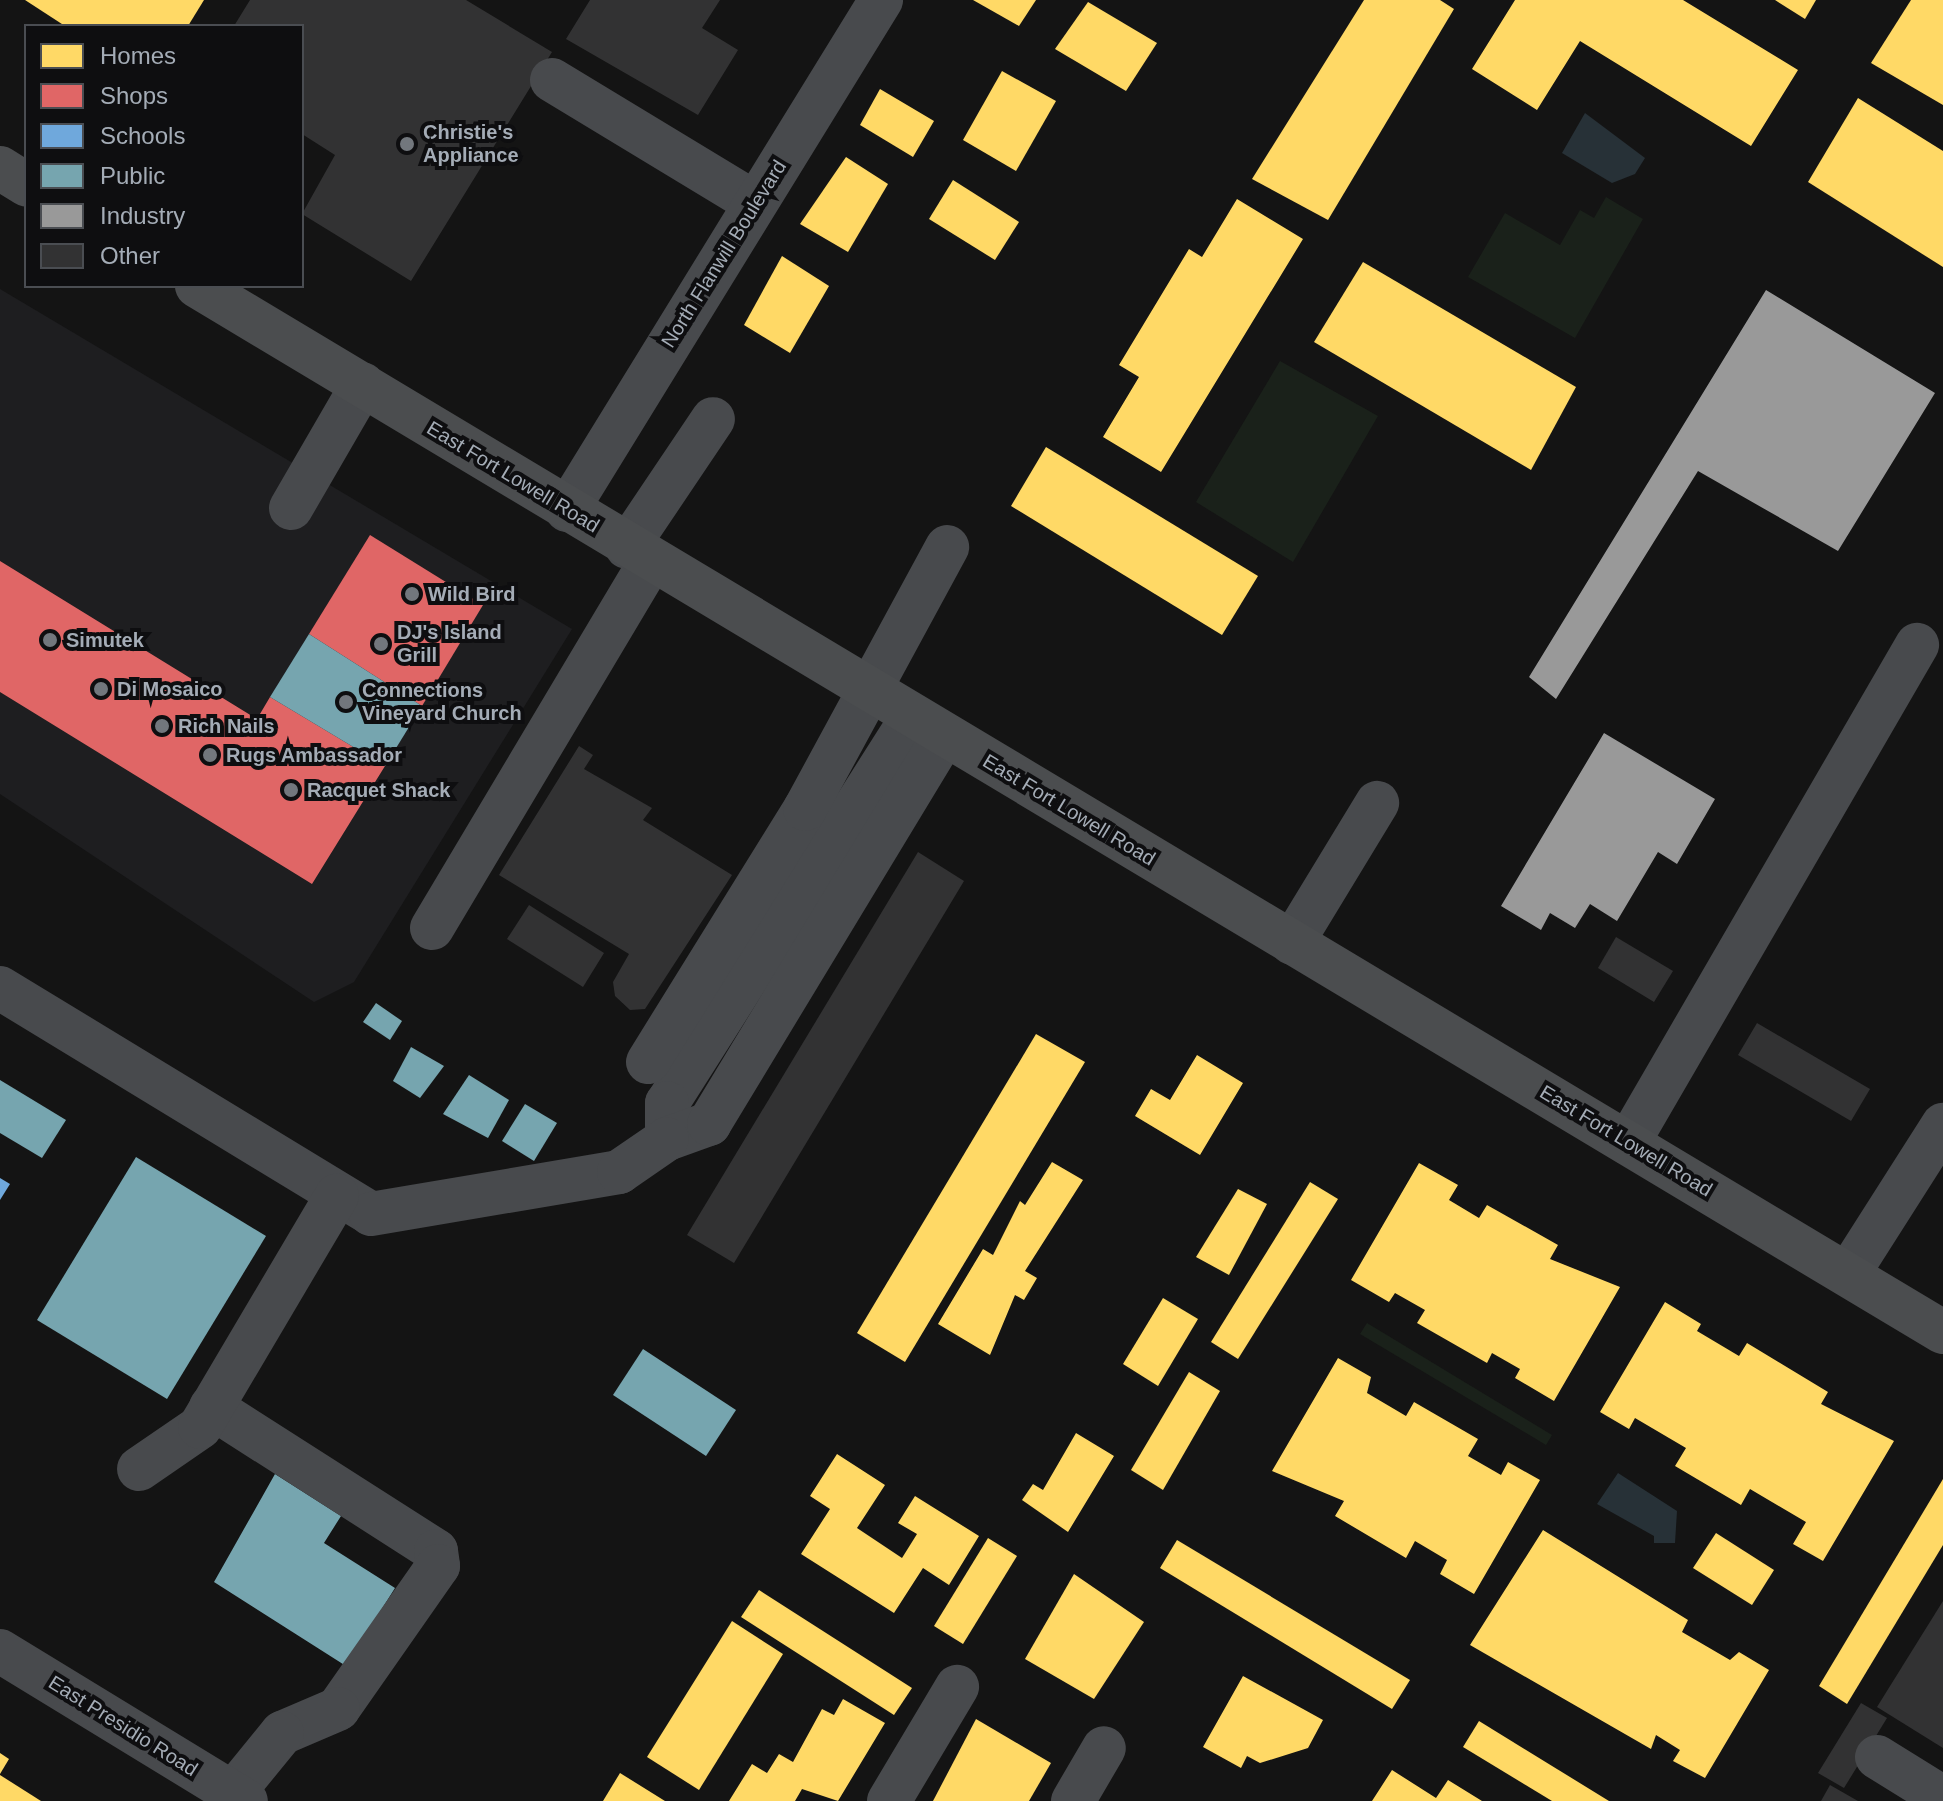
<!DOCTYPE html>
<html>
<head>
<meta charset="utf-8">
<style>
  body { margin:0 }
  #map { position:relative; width:1943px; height:1801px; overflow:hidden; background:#141414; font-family:Arial,sans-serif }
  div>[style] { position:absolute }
  .built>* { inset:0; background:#1e1e20 }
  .green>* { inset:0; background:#1a211a }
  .water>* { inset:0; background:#273137 }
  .homes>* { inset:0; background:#ffd966 }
  .shops>* { inset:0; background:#e06666 }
  .schools>* { inset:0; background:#6fa8dc }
  .public>* { inset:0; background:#76a5af }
  .industry>* { inset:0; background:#999 }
  .building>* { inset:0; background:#323233 }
  .minor>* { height:44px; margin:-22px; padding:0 22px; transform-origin:22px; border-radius:22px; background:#484a4d }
  .major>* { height:44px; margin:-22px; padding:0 22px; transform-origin:22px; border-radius:22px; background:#4b4d4f }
  .dots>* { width:22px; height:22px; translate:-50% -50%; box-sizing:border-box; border:4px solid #0e0e10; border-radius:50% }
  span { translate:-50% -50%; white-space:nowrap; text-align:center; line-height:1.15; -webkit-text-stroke:8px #0e0e10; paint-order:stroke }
  .poi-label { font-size:20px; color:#a4acb6; font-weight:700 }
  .left { translate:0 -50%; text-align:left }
  .street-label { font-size:20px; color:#a4acb6 }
  .legend { position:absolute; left:24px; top:24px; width:280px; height:264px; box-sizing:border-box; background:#0e0e10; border:2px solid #4a4d52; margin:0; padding:10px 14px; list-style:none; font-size:24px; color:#a4acb6 }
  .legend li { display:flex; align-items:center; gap:16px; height:40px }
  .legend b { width:40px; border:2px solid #4a4d52 }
</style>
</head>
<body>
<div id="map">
  <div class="built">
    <div style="clip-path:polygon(0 289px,572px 629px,354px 982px,314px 1002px,0 794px)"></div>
  </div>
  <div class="green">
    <div style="clip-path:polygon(1606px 197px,1643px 219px,1575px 338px,1468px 277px,1505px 213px,1560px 245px,1580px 210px,1594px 218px)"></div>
    <div style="clip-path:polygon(1280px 361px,1378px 416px,1293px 562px,1196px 502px)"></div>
    <div style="clip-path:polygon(1367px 1323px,1552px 1435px,1546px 1445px,1360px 1334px)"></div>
  </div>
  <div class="water">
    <div style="clip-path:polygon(1585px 113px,1645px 158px,1635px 174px,1612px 183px,1562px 153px)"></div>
    <div style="clip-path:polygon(1618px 1473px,1677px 1511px,1675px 1543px,1654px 1543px,1654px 1536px,1597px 1504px)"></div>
  </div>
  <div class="homes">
    <div style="clip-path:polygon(25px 0,204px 0,188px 26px,65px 26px)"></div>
    <div style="clip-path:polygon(973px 0,1036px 0,1019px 26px)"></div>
    <div style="clip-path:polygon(1364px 0,1440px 0,1454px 9px,1328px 220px,1252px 179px)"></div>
    <div style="clip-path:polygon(1515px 0,1683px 0,1798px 70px,1751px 146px,1580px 41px,1537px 110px,1472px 69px)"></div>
    <div style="clip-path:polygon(1775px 0,1816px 0,1805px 19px)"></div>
    <div style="clip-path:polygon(1911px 0,1943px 0,1943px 105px,1871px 63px)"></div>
    <div style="clip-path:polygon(1088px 2px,1157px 43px,1126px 91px,1055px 49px)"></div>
    <div style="clip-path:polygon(1002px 71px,1056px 101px,1016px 171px,963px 140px)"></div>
    <div style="clip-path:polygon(880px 89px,934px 121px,913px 157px,860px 125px)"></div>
    <div style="clip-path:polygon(1858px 98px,1943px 151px,1943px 267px,1808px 182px)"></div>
    <div style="clip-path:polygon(846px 157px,888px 184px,848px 252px,800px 224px)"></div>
    <div style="clip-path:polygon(953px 180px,1019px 222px,995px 260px,929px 219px)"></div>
    <div style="clip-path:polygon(1237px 199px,1303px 239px,1161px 472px,1103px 437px,1139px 377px,1119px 365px,1189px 249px,1202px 257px)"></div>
    <div style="clip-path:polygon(782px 256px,829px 286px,790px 353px,744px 325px)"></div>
    <div style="clip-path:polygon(1363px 262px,1576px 387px,1531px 470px,1314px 342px)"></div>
    <div style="clip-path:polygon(1046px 447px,1258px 576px,1222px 635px,1011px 506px)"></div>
    <div style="clip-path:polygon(1036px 1034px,1085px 1062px,905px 1362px,857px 1333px)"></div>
    <div style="clip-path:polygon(1197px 1055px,1243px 1083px,1200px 1155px,1135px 1116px,1151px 1089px,1170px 1100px)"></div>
    <div style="clip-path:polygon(1052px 1162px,1083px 1180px,1025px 1271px,1037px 1278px,1024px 1300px,1015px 1295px,990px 1355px,938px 1324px,983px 1249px,993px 1255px,1020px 1201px,1025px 1205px)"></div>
    <div style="clip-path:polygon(1419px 1163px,1458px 1185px,1449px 1200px,1479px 1218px,1487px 1205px,1558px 1245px,1550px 1259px,1620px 1287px,1554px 1401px,1515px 1378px,1520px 1369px,1492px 1353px,1487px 1363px,1417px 1323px,1425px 1310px,1395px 1293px,1389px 1302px,1351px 1280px)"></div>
    <div style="clip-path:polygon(1310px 1182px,1338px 1199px,1238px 1359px,1211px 1342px)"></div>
    <div style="clip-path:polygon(1238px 1189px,1267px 1204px,1229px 1275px,1196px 1257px)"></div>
    <div style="clip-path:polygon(1163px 1298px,1198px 1319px,1158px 1386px,1123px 1364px)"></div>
    <div style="clip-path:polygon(1665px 1302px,1701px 1324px,1697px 1331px,1739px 1356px,1747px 1343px,1828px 1392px,1821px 1404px,1894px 1441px,1823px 1561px,1793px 1544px,1806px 1522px,1750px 1489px,1741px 1505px,1675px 1466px,1686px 1448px,1635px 1418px,1629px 1429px,1600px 1412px)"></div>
    <div style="clip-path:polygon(1338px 1358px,1371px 1377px,1367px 1393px,1406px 1416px,1414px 1402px,1478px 1439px,1468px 1456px,1501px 1475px,1508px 1462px,1540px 1480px,1474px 1594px,1440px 1574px,1447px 1560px,1415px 1541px,1406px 1558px,1335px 1516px,1344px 1501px,1272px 1471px)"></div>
    <div style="clip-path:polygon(1189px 1372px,1220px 1391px,1163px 1490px,1131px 1470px)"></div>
    <div style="clip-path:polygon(1076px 1433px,1114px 1456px,1068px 1532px,1022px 1500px,1033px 1484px,1043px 1490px)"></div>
    <div style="clip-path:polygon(837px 1454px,885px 1485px,857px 1528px,902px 1558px,917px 1534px,898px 1523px,915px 1496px,979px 1536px,949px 1585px,923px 1568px,894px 1613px,801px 1554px,830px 1509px,810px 1496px)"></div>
    <div style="clip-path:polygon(1943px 1479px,1943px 1545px,1847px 1704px,1819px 1686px)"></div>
    <div style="clip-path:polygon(1543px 1530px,1688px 1620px,1682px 1632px,1730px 1660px,1739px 1652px,1769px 1670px,1705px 1778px,1673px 1761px,1680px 1750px,1656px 1735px,1651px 1749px,1470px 1645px)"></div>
    <div style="clip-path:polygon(1716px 1533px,1774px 1570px,1752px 1605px,1693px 1568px)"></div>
    <div style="clip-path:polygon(988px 1538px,1017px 1556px,963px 1644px,934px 1626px)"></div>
    <div style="clip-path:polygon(1177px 1540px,1410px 1680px,1392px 1709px,1160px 1568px)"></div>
    <div style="clip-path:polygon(1074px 1574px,1144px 1622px,1094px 1699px,1025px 1659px)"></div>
    <div style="clip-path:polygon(759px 1590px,912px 1688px,894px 1715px,741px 1617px)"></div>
    <div style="clip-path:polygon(732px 1621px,783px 1654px,699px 1790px,647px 1757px)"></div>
    <div style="clip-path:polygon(1243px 1676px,1323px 1720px,1308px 1748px,1260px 1763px,1247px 1756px,1241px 1768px,1203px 1747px)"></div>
    <div style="clip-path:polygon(843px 1699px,885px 1723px,838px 1801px,802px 1789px,795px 1801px,729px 1801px,752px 1764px,767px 1773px,779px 1754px,793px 1762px,822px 1709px,834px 1715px)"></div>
    <div style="clip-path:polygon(976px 1719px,1051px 1763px,1029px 1801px,933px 1801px)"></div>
    <div style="clip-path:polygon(1479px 1721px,1609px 1801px,1552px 1801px,1463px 1747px)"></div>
    <div style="clip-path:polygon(0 1753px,9px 1759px,0 1774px)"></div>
    <div style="clip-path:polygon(1392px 1770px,1436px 1798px,1448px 1780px,1482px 1801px,1372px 1801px)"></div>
    <div style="clip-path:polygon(620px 1773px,665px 1801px,603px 1801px)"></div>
    <div style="clip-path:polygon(0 1775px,41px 1801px,0 1801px)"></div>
  </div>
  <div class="shops">
    <div style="clip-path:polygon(370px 535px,483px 605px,422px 706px,309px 634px)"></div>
    <div style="clip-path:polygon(0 561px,257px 719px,270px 697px,385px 766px,312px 884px,0 692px)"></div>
  </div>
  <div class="schools">
    <div style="clip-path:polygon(0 1178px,10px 1184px,0 1200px)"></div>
  </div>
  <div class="public">
    <div style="clip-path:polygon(309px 634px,422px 706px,385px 766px,270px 697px)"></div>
    <div style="clip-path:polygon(376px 1003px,402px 1021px,390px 1040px,363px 1022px)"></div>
    <div style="clip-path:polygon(411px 1047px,444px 1066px,420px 1098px,393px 1081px)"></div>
    <div style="clip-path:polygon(469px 1075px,509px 1100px,488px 1138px,443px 1114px)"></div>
    <div style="clip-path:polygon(0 1080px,66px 1120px,42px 1158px,0 1133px)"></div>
    <div style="clip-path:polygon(525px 1104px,557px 1123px,534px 1161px,502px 1141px)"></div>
    <div style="clip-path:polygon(136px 1157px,266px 1236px,167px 1399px,37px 1320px)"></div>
    <div style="clip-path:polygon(643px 1349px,736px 1410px,706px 1456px,613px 1395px)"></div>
    <div style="clip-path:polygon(275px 1474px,341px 1516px,324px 1543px,395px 1588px,346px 1666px,214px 1582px)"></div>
  </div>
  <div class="industry">
    <div style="clip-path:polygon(1766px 290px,1935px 393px,1838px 551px,1698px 471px,1556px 699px,1529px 677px)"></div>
    <div style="clip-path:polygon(1604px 733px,1715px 799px,1677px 864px,1658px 852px,1617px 921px,1590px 904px,1575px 928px,1550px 913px,1541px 930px,1501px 906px)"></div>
  </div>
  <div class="building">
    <div style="clip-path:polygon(250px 0,466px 0,552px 52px,411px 281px,302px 214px,335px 155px,302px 134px,302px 26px,234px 26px)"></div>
    <div style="clip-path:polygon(590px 0,720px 0,702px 28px,738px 50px,698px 115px,566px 39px)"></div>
    <div style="clip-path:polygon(579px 746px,593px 755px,584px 769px,652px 808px,643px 820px,732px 875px,645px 1009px,630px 1010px,615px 996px,613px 982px,629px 954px,499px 875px)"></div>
    <div style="clip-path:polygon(918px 852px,964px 881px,734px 1263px,687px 1235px)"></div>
    <div style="clip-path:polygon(529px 905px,604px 953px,583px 987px,507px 939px)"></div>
    <div style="clip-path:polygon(1616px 937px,1673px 971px,1654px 1002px,1598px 968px)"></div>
    <div style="clip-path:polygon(1757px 1023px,1870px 1089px,1851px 1121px,1738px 1055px)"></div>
    <div style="clip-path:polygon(1943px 1601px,1943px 1748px,1877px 1707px)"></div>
    <div style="clip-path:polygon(1861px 1703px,1887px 1718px,1844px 1788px,1818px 1773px)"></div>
    <div style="clip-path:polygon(1830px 1785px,1858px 1801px,1821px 1801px)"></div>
  </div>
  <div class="minor">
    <div style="left:552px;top:80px;width:237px;rotate:31.2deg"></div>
    <div style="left:291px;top:508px;width:143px;rotate:-59.9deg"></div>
    <div style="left:567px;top:510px;width:599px;rotate:-58.38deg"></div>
    <div style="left:627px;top:547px;width:154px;rotate:-56.1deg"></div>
    <div style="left:913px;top:716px;width:459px;rotate:122.4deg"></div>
    <div style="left:667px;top:1103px;width:36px;rotate:90deg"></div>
    <div style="left:667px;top:1139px;width:45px;rotate:-19.7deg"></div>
    <div style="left:709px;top:1124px;width:455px;rotate:-58.8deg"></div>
    <div style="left:432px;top:928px;width:427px;rotate:-59.2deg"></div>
    <div style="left:1292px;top:943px;width:164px;rotate:-58.7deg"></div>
    <div style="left:0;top:988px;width:434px;rotate:31.3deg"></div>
    <div style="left:371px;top:1214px;width:252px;rotate:-9.6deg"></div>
    <div style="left:619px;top:1172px;width:58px;rotate:-34.5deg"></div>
    <div style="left:648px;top:1062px;width:298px;rotate:-58.2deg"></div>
    <div style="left:805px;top:809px;width:298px;rotate:-61.5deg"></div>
    <div style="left:1628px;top:1143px;width:576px;rotate:-59.87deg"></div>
    <div style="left:1848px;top:1274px;width:177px;rotate:-57.5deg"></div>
    <div style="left:211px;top:1407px;width:267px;rotate:32.6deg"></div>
    <div style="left:436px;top:1551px;width:15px;rotate:82deg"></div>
    <div style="left:438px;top:1566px;width:174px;rotate:125deg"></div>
    <div style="left:338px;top:1709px;width:61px;rotate:156.8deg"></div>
    <div style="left:282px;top:1733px;width:77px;rotate:129.2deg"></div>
    <div style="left:139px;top:1469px;width:74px;rotate:-34.5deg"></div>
    <div style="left:200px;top:1427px;width:269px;rotate:-59.4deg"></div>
    <div style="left:0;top:1651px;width:288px;rotate:31.4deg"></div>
    <div style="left:1877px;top:1757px;width:78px;rotate:31.8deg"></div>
    <div style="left:889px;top:1801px;width:133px;rotate:-59.2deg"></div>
    <div style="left:1073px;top:1801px;width:61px;rotate:-59.7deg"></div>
  </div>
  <div class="major">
    <div style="left:0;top:168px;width:31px;rotate:32deg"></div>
    <div style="left:197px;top:286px;width:2035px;rotate:30.93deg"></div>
  </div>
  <div class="dots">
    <div style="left:407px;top:144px;background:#72777d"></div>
    <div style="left:412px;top:594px;background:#72777d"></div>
    <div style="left:50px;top:640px;background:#72777d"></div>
    <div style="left:381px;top:644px;background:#72777d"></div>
    <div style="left:101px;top:689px;background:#72777d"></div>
    <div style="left:346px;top:702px;background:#72777d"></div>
    <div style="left:162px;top:726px;background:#72777d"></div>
    <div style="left:210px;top:755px;background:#72777d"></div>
    <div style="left:291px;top:790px;background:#72777d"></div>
  </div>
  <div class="poi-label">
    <span class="left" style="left:423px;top:144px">Christie's<br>Appliance</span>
    <span class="left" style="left:428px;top:594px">Wild Bird</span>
    <span class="left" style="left:397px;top:644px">DJ's Island<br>Grill</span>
    <span class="left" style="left:66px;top:640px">Simutek</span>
    <span class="left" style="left:117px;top:689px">Di Mosaico</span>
    <span class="left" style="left:362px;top:702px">Connections<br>Vineyard Church</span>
    <span class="left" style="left:178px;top:726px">Rich Nails</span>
    <span class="left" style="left:226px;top:755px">Rugs Ambassador</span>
    <span class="left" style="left:307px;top:790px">Racquet Shack</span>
  </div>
  <div class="street-label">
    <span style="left:724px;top:254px;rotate:-58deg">North Flanwill Boulevard</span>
    <span style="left:513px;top:477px;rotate:31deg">East Fort Lowell Road</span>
    <span style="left:1069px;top:810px;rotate:31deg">East Fort Lowell Road</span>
    <span style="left:1626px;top:1141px;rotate:31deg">East Fort Lowell Road</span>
    <span style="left:123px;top:1726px;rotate:32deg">East Presidio Road</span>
  </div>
  <ul class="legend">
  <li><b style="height:22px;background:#ffd966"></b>Homes</li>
  <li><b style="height:22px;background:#e06666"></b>Shops</li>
  <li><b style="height:22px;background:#6fa8dc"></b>Schools</li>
  <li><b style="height:22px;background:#76a5af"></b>Public</li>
  <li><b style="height:22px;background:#999"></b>Industry</li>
  <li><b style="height:22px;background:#323233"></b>Other</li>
  </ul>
</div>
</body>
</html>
